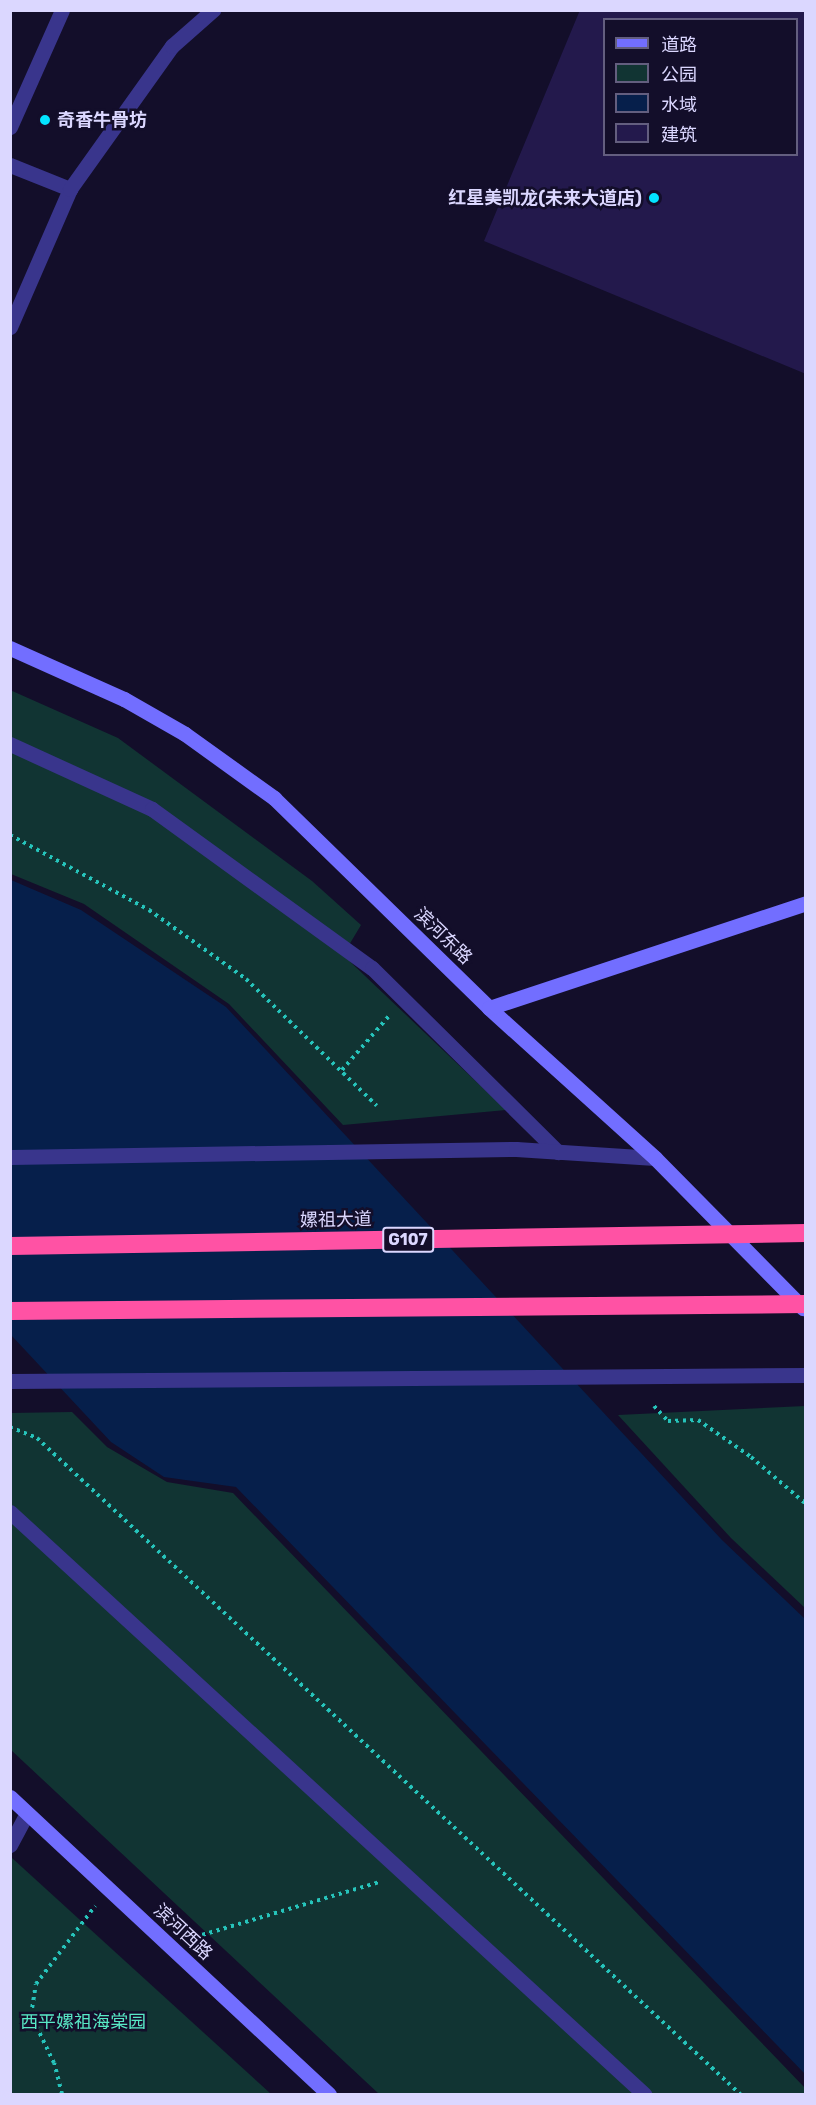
<!DOCTYPE html>
<html>
<head>
<meta charset="utf-8">
<style>
  body { margin:0 }
  #map { position:relative; width:816px; height:2105px; overflow:hidden; background:#130e2a; font-family:Rubik,"Noto Sans SC",sans-serif }
  div>[style] { position:absolute }
  .green>* { inset:0; background:#113433 }
  .water>* { inset:0; background:#061f4b }
  .building>* { inset:0; background:#23194c }
  .path>* { height:4px; margin-top:-2px; transform-origin:0; background:repeating-linear-gradient(90deg,#26c4bb 0 3px,transparent 0 7.5px) }
  .street>* { height:15px; margin:-7.5px; padding:0 7.5px; transform-origin:7.5px; border-radius:7.5px; background:#39358c }
  .secondary>* { height:15px; margin:-7.5px; padding:0 7.5px; transform-origin:7.5px; border-radius:7.5px; background:#726eff }
  .highway-bridge>* { height:18px; margin:-9px; padding:0 9px; transform-origin:9px; border-radius:9px; background:#ff52a4 }
  .dots>* { width:16px; height:16px; translate:-50% -50%; box-sizing:border-box; border:3px solid #130e2a; border-radius:50% }
  span { translate:-50% -50%; white-space:nowrap; text-align:center; line-height:1.15; -webkit-text-stroke:5px #130e2a; paint-order:stroke }
  .shield-label span { padding:2px 4px; background:#130e2a; border:2px solid; border-radius:4px; -webkit-text-stroke-width:0 }
  .shield-label { font-size:16px; color:#dbd7ff; font-weight:700 }
  .poi-label { font-size:18px; color:#dbd7ff; font-weight:700 }
  .left { translate:0 -50%; text-align:left }
  .right { translate:-100% -50%; text-align:right }
  .street-label { font-size:18px; color:#dbd7ff }
  .park-label { font-size:18px; color:#58e9c6 }
  .frame { position:absolute; inset:0; border:12px solid #dbd7ff; pointer-events:none }
  .legend { position:absolute; left:603px; top:18px; width:195px; height:138px; box-sizing:border-box; background:#130e2a; border:2px solid #635e7f; margin:0; padding:8px 10px; list-style:none; font-size:18px; color:#dbd7ff }
  .legend li { display:flex; align-items:center; gap:12px; height:30px }
  .legend b { width:30px; border:2px solid #635e7f }
</style>
</head>
<body>
<div id="map">
  <div class="green">
    <div style="clip-path:polygon(10px 690px,118px 738px,312px 881px,361px 925px,343px 955px,506px 1110px,343px 1125px,229px 1004px,84px 904px,11px 874px)"></div>
    <div style="clip-path:polygon(805px 1406px,806px 1406px,805px 1608px,731px 1538px,618px 1415px)"></div>
    <div style="clip-path:polygon(72px 1412px,107px 1447px,167px 1482px,233px 1493px,805px 2088px,805px 2094px,379px 2094px,11px 1750px,10px 1413px)"></div>
    <div style="clip-path:polygon(12px 1858px,271px 2094px,11px 2094px)"></div>
  </div>
  <div class="water">
    <div style="clip-path:polygon(11px 880px,81px 910px,226px 1007px,722px 1540px,805px 1619px,805px 2074px,236px 1487px,164px 1477px,111px 1442px,11px 1335px)"></div>
  </div>
  <div class="building">
    <div style="clip-path:polygon(evenodd,580px 10px,806px 10px,806px 374px,484px 241px,580px 10px,604px 20px,796px 20px,796px 154px,604px 154px,604px 20px)"></div>
  </div>
  <div class="path">
    <div style="left:10px;top:835px;width:158px;rotate:28.3deg"></div>
    <div style="left:149px;top:910px;width:119px;rotate:35.4deg"></div>
    <div style="left:246px;top:979px;width:182px;rotate:44.1deg"></div>
    <div style="left:342px;top:1070px;width:72px;rotate:-49deg"></div>
    <div style="left:654px;top:1406px;width:21px;rotate:47deg"></div>
    <div style="left:668px;top:1421px;width:30px;rotate:-2deg"></div>
    <div style="left:698px;top:1420px;width:65px;rotate:34.9deg"></div>
    <div style="left:751px;top:1457px;width:72px;rotate:40.5deg"></div>
    <div style="left:10px;top:1427px;width:29px;rotate:22deg"></div>
    <div style="left:37px;top:1438px;width:962px;rotate:43.02deg"></div>
    <div style="left:195px;top:1937px;width:193px;rotate:-16.6deg"></div>
    <div style="left:62px;top:2094px;width:32px;rotate:-104deg"></div>
    <div style="left:54px;top:2063px;width:53px;rotate:-115.6deg"></div>
    <div style="left:31px;top:2015px;width:31px;rotate:-81deg"></div>
    <div style="left:36px;top:1984px;width:98px;rotate:-52.9deg"></div>
  </div>
  <div class="street">
    <div style="left:10px;top:127px;width:128px;rotate:-66deg"></div>
    <div style="left:10px;top:165px;width:65px;rotate:21.8deg"></div>
    <div style="left:10px;top:327px;width:150px;rotate:-66.5deg"></div>
    <div style="left:70px;top:189px;width:176px;rotate:-54.5deg"></div>
    <div style="left:172px;top:46px;width:55px;rotate:-41.3deg"></div>
    <div style="left:10px;top:744px;width:156px;rotate:24.6deg"></div>
    <div style="left:152px;top:809px;width:271px;rotate:35.9deg"></div>
    <div style="left:372px;top:968px;width:262px;rotate:44.7deg"></div>
    <div style="left:10px;top:1157px;width:506px;rotate:-0.91deg"></div>
    <div style="left:516px;top:1149px;width:139px;rotate:3.7deg"></div>
    <div style="left:10px;top:1381px;width:796px;rotate:-0.43deg"></div>
    <div style="left:10px;top:1512px;width:861px;rotate:42.55deg"></div>
    <div style="left:10px;top:1845px;width:36px;rotate:-62deg"></div>
  </div>
  <div class="secondary">
    <div style="left:10px;top:648px;width:125px;rotate:24.1deg"></div>
    <div style="left:124px;top:699px;width:70px;rotate:29.8deg"></div>
    <div style="left:185px;top:734px;width:110px;rotate:35.7deg"></div>
    <div style="left:274px;top:798px;width:301px;rotate:44.3deg"></div>
    <div style="left:489px;top:1008px;width:224px;rotate:42.1deg"></div>
    <div style="left:655px;top:1158px;width:211px;rotate:45.4deg"></div>
    <div style="left:489px;top:1008px;width:334px;rotate:-18.3deg"></div>
    <div style="left:10px;top:1797px;width:436px;rotate:43deg"></div>
  </div>
  <div class="highway-bridge">
    <div style="left:10px;top:1246px;width:796px;rotate:-0.94deg"></div>
    <div style="left:10px;top:1311px;width:796px;rotate:-0.5deg"></div>
  </div>
  <div class="dots">
    <div style="left:45px;top:120px;background:#03e4ff"></div>
    <div style="left:654px;top:198px;background:#03e4ff"></div>
  </div>
  <div class="shield-label">
    <span style="left:408px;top:1240px">G107</span>
  </div>
  <div class="poi-label">
    <span class="left" style="left:57px;top:120px">奇香牛骨坊</span>
    <span class="right" style="left:642px;top:198px">红星美凯龙(未来大道店)</span>
  </div>
  <div class="street-label">
    <span style="left:443px;top:936px;rotate:44deg">滨河东路</span>
    <span style="left:336px;top:1220px;rotate:-1deg">嫘祖大道</span>
    <span style="left:183px;top:1932px;rotate:43deg">滨河西路</span>
  </div>
  <div class="park-label">
    <span style="left:83px;top:2022px">西平嫘祖海棠园</span>
  </div>
  <div class="frame"></div>
  <ul class="legend">
  <li><b style="height:8px;background:#726eff"></b>道路</li>
  <li><b style="height:16px;background:#113433"></b>公园</li>
  <li><b style="height:16px;background:#061f4b"></b>水域</li>
  <li><b style="height:16px;background:#23194c"></b>建筑</li>
  </ul>
</div>
</body>
</html>
